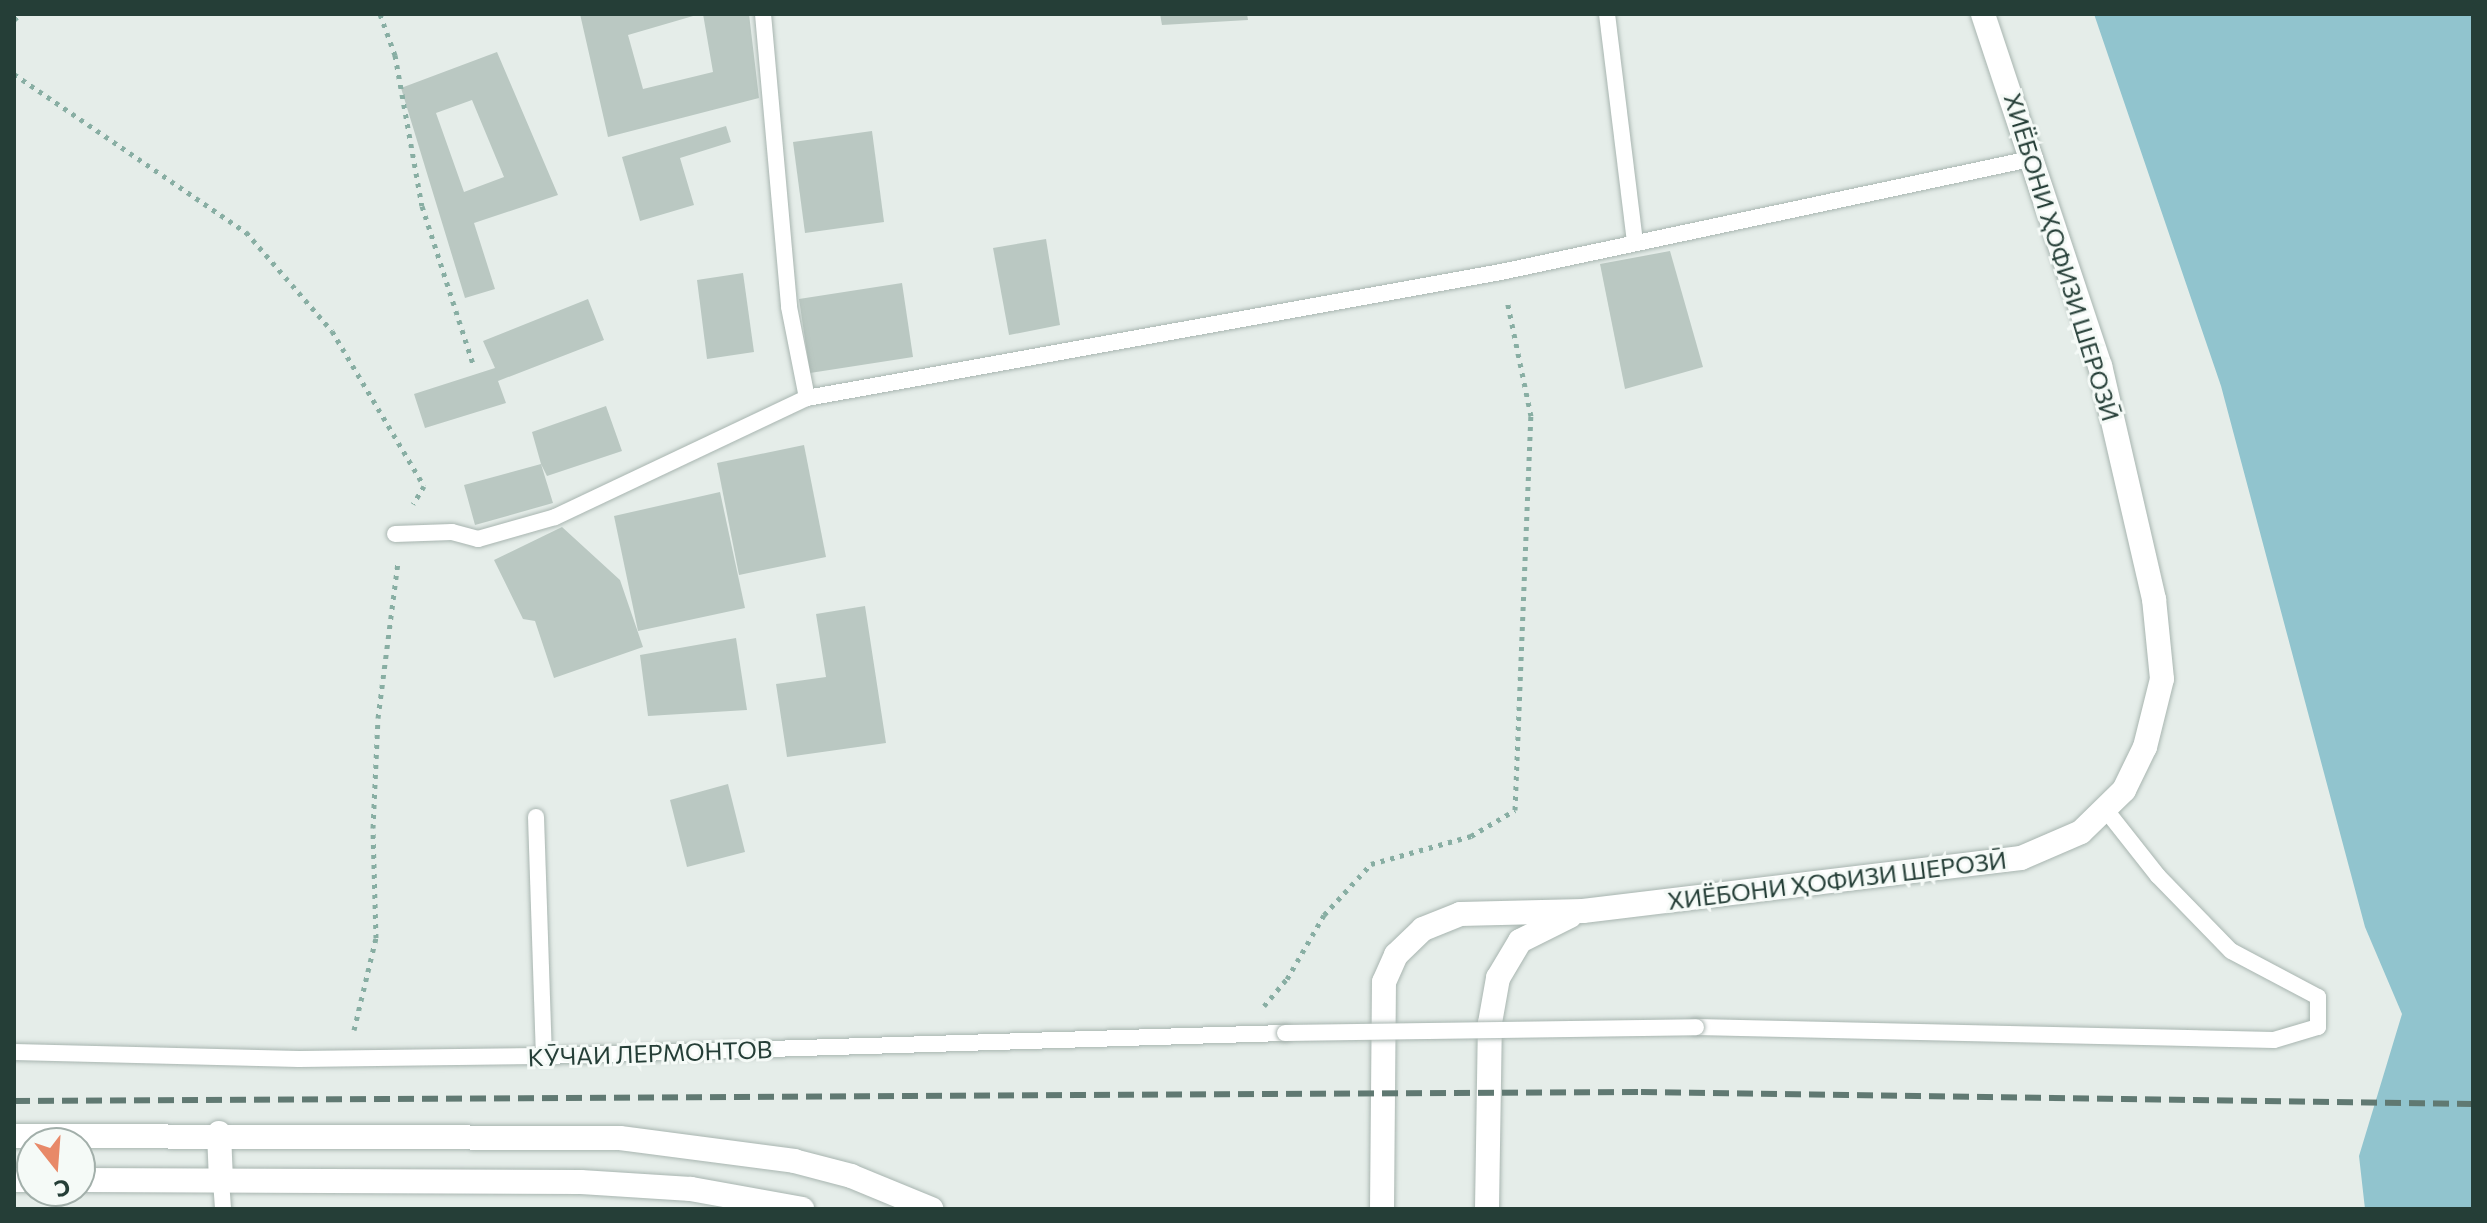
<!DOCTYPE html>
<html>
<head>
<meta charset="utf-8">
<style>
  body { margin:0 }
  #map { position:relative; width:2487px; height:1223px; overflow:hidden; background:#e5ede9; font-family:Commissioner,sans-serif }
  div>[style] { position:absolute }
  .water>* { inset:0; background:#91c4ce }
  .building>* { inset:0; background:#bac8c2 }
  .path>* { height:5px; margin-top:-2.5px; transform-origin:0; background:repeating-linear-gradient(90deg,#88aea3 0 4px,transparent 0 10px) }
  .roads { filter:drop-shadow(0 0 2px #a8b5b0) drop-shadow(0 0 2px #a8b5b0) }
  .service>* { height:16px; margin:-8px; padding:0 8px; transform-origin:8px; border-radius:8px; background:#fff }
  .minor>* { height:24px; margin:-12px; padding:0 12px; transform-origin:12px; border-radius:12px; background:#fff }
  .secondary>* { height:24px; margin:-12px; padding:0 12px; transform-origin:12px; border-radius:12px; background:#fff }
  .rail>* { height:6px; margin-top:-3px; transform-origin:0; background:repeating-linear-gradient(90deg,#607972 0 16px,transparent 0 24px) }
  .bridges { filter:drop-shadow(0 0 2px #a8b5b0) drop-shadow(0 0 2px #a8b5b0) }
  .service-bridge>* { height:16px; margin:-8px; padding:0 8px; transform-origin:8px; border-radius:8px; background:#fff }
  span { translate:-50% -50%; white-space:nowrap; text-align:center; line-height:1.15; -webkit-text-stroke:6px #f5faf7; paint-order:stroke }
  .street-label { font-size:24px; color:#253e37 }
  .frame { position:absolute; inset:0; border:16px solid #253e37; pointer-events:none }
  .north { position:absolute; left:16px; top:1127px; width:80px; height:80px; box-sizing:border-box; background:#f5faf7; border:2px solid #a2afaa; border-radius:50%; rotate:163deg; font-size:22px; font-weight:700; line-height:32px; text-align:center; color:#253e37 }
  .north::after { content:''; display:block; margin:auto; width:28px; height:36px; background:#e88968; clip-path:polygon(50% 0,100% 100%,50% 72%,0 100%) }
</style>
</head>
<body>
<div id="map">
  <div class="water">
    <div style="clip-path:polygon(2094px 14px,2473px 14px,2473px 1209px,2365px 1209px,2359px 1156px,2402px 1014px,2365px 927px,2221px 386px)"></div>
  </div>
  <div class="building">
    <div style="clip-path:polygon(580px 14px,700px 14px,628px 35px,643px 89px,713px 72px,703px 14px,749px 14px,759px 98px,608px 137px)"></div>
    <div style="clip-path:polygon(1160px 14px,1247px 14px,1248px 20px,1162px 25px)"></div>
    <div style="clip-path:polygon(evenodd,497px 52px,558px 195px,474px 223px,495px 289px,465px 298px,401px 88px,497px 52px,472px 100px,504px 177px,464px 192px,436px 113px,472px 100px)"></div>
    <div style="clip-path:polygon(726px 126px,731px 142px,680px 158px,694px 205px,640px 221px,622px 157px)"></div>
    <div style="clip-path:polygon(872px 131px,884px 222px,805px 233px,793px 142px)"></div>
    <div style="clip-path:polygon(1046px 239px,1060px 325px,1009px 335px,993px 248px)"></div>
    <div style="clip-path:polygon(1670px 251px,1703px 367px,1625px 389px,1600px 264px)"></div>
    <div style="clip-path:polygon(743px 273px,754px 352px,707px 359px,697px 280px)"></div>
    <div style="clip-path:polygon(902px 283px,913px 357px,810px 373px,799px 299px)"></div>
    <div style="clip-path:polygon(588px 299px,604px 340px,498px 381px,506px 403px,425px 428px,414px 394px,495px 368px,483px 341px)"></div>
    <div style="clip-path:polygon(606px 406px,622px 451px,547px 476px,541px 464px,553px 503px,475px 525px,464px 485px,541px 464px,532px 432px)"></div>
    <div style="clip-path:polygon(804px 445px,826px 557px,739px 575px,717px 463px)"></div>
    <div style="clip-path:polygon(720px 492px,745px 608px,638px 631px,614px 516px)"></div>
    <div style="clip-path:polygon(562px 527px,620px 580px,643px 647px,554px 678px,535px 621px,523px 619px,494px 560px)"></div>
    <div style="clip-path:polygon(865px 606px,886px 743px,787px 757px,776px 684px,826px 677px,816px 614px)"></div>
    <div style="clip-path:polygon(736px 638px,747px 710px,648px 716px,640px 655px)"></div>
    <div style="clip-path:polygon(728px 784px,745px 852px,687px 867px,670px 800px)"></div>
  </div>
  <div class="path">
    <div style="left:380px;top:14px;width:44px;rotate:69.9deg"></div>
    <div style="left:395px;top:55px;width:153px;rotate:79.9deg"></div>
    <div style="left:422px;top:206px;width:169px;rotate:72.1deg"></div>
    <div style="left:14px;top:20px;width:8px;rotate:-45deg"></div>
    <div style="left:14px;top:74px;width:281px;rotate:34.3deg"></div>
    <div style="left:246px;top:232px;width:131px;rotate:49deg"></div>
    <div style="left:332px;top:331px;width:180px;rotate:59.3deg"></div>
    <div style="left:424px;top:486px;width:21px;rotate:121deg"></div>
    <div style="left:1264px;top:1006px;width:35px;rotate:-50deg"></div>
    <div style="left:1287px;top:979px;width:74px;rotate:-60deg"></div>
    <div style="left:1324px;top:915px;width:69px;rotate:-47.3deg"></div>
    <div style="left:1371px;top:864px;width:104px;rotate:-15.6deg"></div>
    <div style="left:1471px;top:836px;width:51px;rotate:-30.6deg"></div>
    <div style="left:1515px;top:810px;width:394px;rotate:-87.7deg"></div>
    <div style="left:1531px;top:416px;width:118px;rotate:-101.7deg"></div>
    <div style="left:354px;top:1030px;width:95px;rotate:-76.6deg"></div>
    <div style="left:376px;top:938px;width:110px;rotate:-91.6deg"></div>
    <div style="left:373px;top:828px;width:110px;rotate:-87.4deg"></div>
    <div style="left:378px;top:718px;width:158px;rotate:-82.7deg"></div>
  </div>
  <div class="roads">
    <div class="service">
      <div style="left:763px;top:14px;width:294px;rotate:84.9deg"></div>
      <div style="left:789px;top:307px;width:93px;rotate:78.8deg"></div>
      <div style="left:1607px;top:14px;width:230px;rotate:83deg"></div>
      <div style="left:395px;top:534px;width:57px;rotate:-2deg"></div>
      <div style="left:452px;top:532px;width:27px;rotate:15deg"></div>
      <div style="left:478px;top:539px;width:80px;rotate:-15.9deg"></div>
      <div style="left:555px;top:517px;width:279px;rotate:-25.3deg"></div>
      <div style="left:807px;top:398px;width:705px;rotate:-10.29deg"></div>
      <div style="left:1501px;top:272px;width:546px;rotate:-12.05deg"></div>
      <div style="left:536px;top:817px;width:239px;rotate:88.1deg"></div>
      <div style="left:1696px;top:1027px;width:578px;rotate:1.29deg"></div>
      <div style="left:2274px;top:1040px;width:46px;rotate:-16.5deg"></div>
      <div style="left:2318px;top:1027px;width:30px;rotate:-90deg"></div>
      <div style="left:2318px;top:997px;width:98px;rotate:-152.1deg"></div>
      <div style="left:2231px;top:951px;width:105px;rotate:-134.2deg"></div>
      <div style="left:2158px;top:876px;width:85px;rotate:-128.3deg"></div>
      <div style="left:14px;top:1052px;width:285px;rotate:1.4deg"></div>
      <div style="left:299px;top:1059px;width:245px;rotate:-0.7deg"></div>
      <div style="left:544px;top:1056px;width:741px;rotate:-1.78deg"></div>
      <div style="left:221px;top:1180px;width:29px;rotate:86deg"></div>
    </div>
    <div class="minor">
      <div style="left:219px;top:1133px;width:47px;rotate:87.6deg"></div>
      <div style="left:14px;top:1136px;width:606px;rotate:0.19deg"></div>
      <div style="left:620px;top:1138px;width:176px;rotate:7.5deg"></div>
      <div style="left:794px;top:1161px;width:59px;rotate:14.7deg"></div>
      <div style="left:851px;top:1176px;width:87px;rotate:22.4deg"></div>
      <div style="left:14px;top:1180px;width:18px"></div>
      <div style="left:80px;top:1180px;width:501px;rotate:0.23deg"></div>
      <div style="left:581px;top:1182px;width:110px;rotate:3.6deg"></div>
      <div style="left:691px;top:1189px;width:113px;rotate:10.2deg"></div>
    </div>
    <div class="secondary">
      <div style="left:1382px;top:1209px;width:227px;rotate:-89.5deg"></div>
      <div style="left:1384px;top:982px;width:30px;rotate:-66deg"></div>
      <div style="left:1396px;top:955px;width:37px;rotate:-44deg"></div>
      <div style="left:1423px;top:929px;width:40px;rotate:-22deg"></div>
      <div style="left:1460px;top:914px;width:123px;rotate:-1.4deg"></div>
      <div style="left:1583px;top:911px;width:441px;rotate:-6.9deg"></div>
      <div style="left:2021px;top:858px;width:65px;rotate:-23.4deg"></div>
      <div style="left:2081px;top:832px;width:60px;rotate:-44.3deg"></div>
      <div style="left:2124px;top:790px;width:48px;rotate:-64deg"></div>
      <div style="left:2145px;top:747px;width:70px;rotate:-76deg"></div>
      <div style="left:2162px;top:679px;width:80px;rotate:-95.7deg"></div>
      <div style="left:2154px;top:599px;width:239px;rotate:-103deg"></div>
      <div style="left:2100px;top:366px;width:371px;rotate:-108.4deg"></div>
      <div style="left:1487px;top:1209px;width:186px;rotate:-89.1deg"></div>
      <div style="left:1490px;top:1023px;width:46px;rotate:-79.9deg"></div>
      <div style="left:1498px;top:978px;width:43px;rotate:-59.3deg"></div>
      <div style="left:1520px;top:941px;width:56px;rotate:-26.6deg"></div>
    </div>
  </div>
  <div class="rail">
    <div style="left:14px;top:1101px;width:1627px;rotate:-0.32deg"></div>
    <div style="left:1641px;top:1092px;width:832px;rotate:0.83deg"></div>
  </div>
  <div class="bridges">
    <div class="service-bridge">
      <div style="left:1285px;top:1033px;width:411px;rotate:-0.8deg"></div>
    </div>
  </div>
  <div class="street-label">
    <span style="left:2062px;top:257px;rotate:73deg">ХИЁБОНИ ҲОФИЗИ ШЕРОЗӢ</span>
    <span style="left:1837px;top:880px;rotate:-7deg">ХИЁБОНИ ҲОФИЗИ ШЕРОЗӢ</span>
    <span style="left:650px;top:1053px;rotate:-2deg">КӮЧАИ ЛЕРМОНТОВ</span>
  </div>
  <div class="frame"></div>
  <div class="north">С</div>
</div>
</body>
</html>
